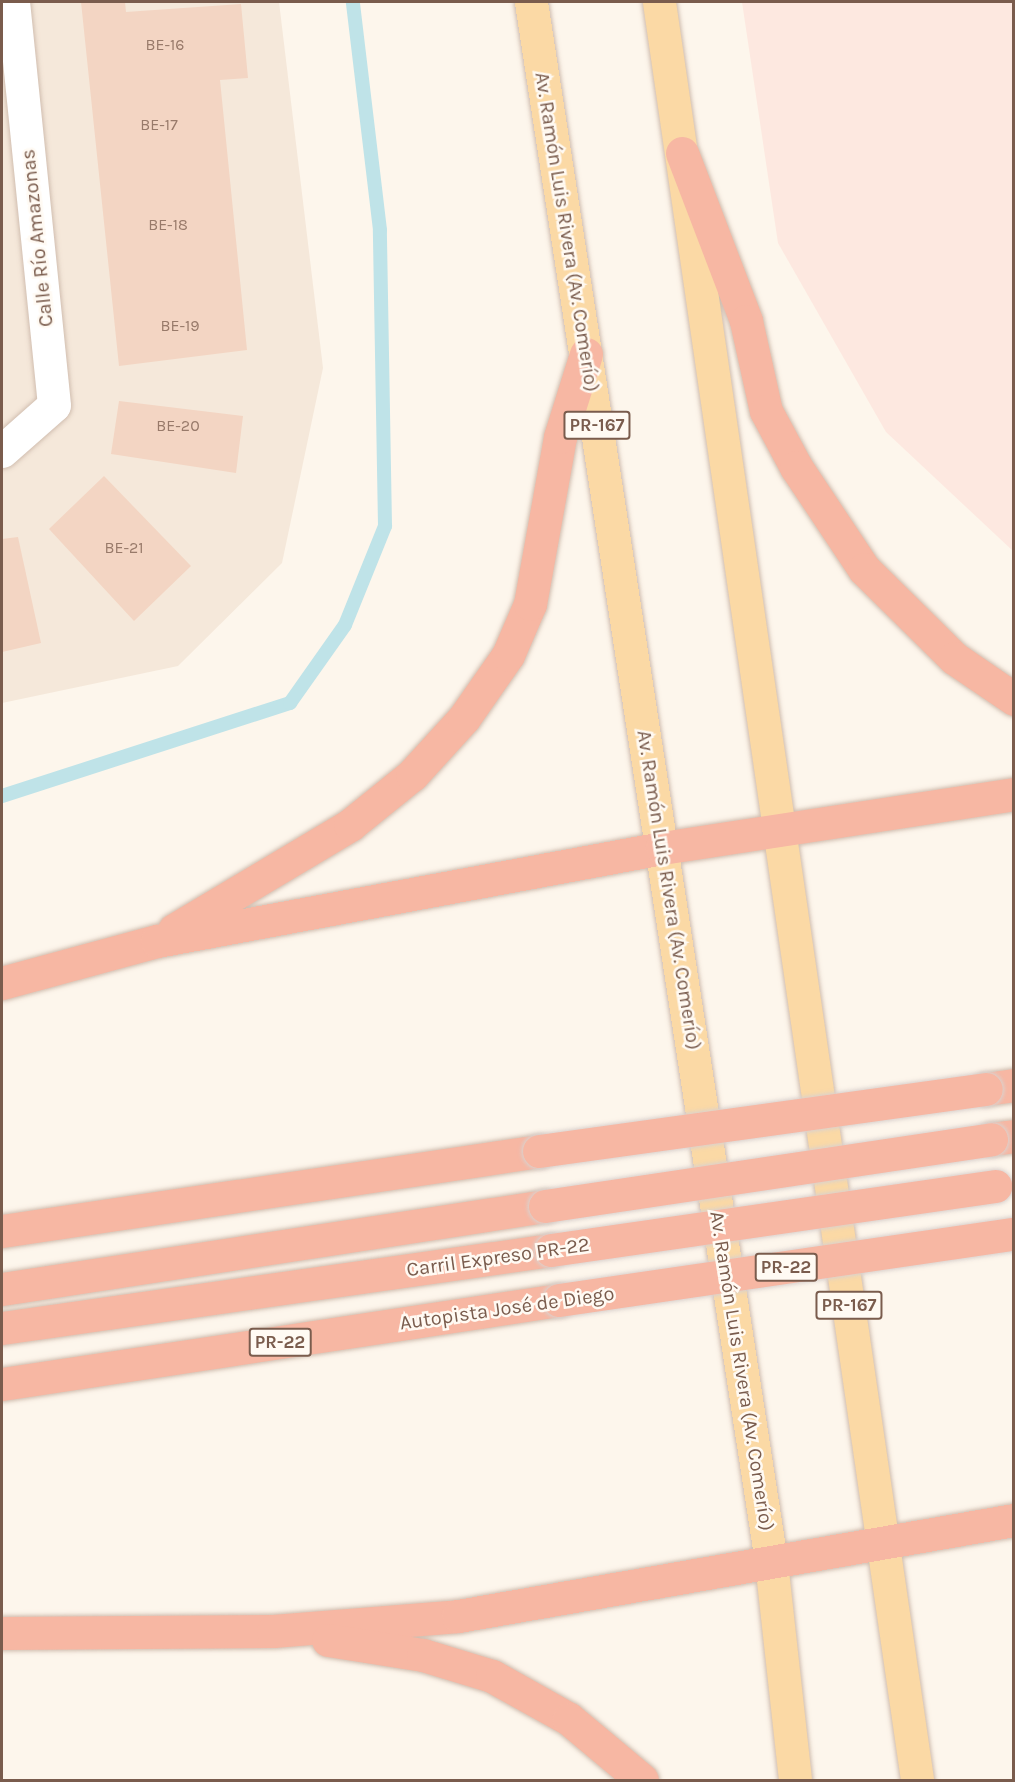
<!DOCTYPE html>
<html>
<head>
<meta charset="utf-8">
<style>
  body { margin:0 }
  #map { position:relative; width:1015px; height:1782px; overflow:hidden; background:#fdf6ec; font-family:Karla,sans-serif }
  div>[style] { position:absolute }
  .residential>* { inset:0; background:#f5e8da }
  .commercial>* { inset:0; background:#fde8e0 }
  .stream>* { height:14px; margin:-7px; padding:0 7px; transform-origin:7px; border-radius:7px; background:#bfe3e8 }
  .building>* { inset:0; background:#f3d5c3 }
  .roads { filter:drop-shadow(0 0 2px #d1beb0) drop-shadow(0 0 2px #d1beb0) }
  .street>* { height:33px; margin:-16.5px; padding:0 16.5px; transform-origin:16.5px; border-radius:16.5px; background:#fff }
  .primary>* { height:33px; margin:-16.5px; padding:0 16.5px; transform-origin:16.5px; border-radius:16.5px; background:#fbd9a5 }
  .highway>* { height:33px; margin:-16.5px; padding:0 16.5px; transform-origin:16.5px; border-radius:16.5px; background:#f7b7a3 }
  .bridges { filter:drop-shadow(0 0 2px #dad1cd) drop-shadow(0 0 2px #dad1cd) }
  .highway-bridge>* { height:33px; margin:-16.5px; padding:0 16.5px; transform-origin:16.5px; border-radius:16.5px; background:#f7b7a3 }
  span { translate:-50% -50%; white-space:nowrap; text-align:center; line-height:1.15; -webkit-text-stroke:5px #fffaf3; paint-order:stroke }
  .number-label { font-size:16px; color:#987a6a }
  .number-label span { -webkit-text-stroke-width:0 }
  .shield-label span { padding:2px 4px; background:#fffaf3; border:2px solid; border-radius:4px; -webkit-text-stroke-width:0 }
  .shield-label { font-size:18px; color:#7a5c4d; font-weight:700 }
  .street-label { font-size:20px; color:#7a5c4d }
  .frame { position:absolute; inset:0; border:3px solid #7a5c4d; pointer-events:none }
</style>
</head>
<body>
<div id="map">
  <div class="residential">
    <div style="clip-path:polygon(2px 2px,279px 2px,323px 368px,282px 563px,178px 666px,2px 703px)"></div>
  </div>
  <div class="commercial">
    <div style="clip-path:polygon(742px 2px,1013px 2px,1013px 551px,886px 432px,778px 243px)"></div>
  </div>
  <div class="stream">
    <div style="left:2px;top:796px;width:303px;rotate:-17.9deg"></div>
    <div style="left:290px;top:703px;width:95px;rotate:-54.8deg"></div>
    <div style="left:345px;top:625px;width:107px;rotate:-68deg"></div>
    <div style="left:385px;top:526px;width:296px;rotate:-91deg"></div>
    <div style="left:380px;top:230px;width:230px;rotate:-96.8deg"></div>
  </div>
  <div class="building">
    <div style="clip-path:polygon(81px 2px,125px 2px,126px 12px,241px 4px,248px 78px,220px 80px,247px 350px,119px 366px)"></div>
    <div style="clip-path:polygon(119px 401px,243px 416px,236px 473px,111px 454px)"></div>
    <div style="clip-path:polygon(104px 476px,191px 566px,134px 621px,49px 529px)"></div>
    <div style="clip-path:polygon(18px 537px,41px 643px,2px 652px,2px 539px)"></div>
  </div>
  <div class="roads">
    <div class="street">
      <div style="left:2px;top:451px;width:69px;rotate:-41.5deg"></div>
      <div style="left:54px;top:405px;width:405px;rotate:-95.8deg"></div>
    </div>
    <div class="primary">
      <div style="left:531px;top:2px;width:1578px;rotate:81.25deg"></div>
      <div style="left:771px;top:1562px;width:219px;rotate:83.7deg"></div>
      <div style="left:659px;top:2px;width:1797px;rotate:81.74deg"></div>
    </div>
    <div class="highway">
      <div style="left:682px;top:153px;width:180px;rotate:69.1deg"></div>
      <div style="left:746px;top:321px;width:92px;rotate:77.5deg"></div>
      <div style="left:766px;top:411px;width:64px;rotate:61.8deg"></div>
      <div style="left:796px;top:467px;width:123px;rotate:56.3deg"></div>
      <div style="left:864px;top:569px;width:127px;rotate:44.7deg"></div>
      <div style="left:954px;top:658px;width:73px;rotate:34.3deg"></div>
      <div style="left:174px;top:930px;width:205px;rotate:-30.8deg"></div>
      <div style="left:350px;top:825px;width:80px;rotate:-38.9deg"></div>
      <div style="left:412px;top:775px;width:77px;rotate:-47.6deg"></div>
      <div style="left:464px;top:718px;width:77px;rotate:-55.1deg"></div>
      <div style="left:508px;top:655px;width:56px;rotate:-66.7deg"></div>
      <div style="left:530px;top:604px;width:170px;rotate:-79.8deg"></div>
      <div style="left:560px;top:437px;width:87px;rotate:-72.6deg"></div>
      <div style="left:2px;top:983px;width:161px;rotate:-15.2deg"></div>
      <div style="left:157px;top:941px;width:513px;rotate:-10.43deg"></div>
      <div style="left:662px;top:848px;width:356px;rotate:-8.7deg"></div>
      <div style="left:986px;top:1089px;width:28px;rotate:-8deg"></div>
      <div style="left:991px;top:1139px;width:23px;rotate:-7deg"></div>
      <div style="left:2px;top:1231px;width:543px;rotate:-8.47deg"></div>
      <div style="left:2px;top:1289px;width:549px;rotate:-8.69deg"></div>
      <div style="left:2px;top:1328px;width:555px;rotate:-8.09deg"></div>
      <div style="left:2px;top:1384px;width:563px;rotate:-8.58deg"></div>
      <div style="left:2px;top:1633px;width:271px;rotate:-0.4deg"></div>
      <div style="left:273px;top:1631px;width:186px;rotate:-4.6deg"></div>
      <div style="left:458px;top:1616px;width:564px;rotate:-9.8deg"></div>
      <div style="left:328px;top:1640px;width:96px;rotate:9deg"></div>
      <div style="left:423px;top:1655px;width:72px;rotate:16.9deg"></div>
      <div style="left:492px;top:1676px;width:88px;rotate:29.2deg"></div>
      <div style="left:569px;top:1719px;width:95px;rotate:39.9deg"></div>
    </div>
  </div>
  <div class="bridges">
    <div class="highway-bridge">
      <div style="left:539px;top:1151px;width:451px;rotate:-7.9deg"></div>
      <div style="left:545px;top:1206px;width:451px;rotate:-8.5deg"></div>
      <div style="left:551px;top:1250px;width:449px;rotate:-8.2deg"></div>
      <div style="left:559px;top:1300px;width:459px;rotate:-8.3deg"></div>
    </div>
  </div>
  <div class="number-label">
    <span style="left:165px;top:45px">BE-16</span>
    <span style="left:159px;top:125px">BE-17</span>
    <span style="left:168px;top:225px">BE-18</span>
    <span style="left:180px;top:326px">BE-19</span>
    <span style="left:178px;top:426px">BE-20</span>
    <span style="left:124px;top:548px">BE-21</span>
  </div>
  <div class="shield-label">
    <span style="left:597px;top:425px">PR-167</span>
    <span style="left:786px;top:1267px">PR-22</span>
    <span style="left:849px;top:1305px">PR-167</span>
    <span style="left:280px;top:1342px">PR-22</span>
  </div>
  <div class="street-label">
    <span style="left:567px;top:232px;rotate:81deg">Av. Ramón Luis Rivera (Av. Comerío)</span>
    <span style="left:37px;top:238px;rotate:-96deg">Calle Río Amazonas</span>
    <span style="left:669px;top:890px;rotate:81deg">Av. Ramón Luis Rivera (Av. Comerío)</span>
    <span style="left:498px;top:1257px;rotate:-8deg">Carril Expreso PR-22</span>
    <span style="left:507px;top:1308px;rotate:-8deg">Autopista José de Diego</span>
    <span style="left:742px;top:1371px;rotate:81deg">Av. Ramón Luis Rivera (Av. Comerío)</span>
  </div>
  <div class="frame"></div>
</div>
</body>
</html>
